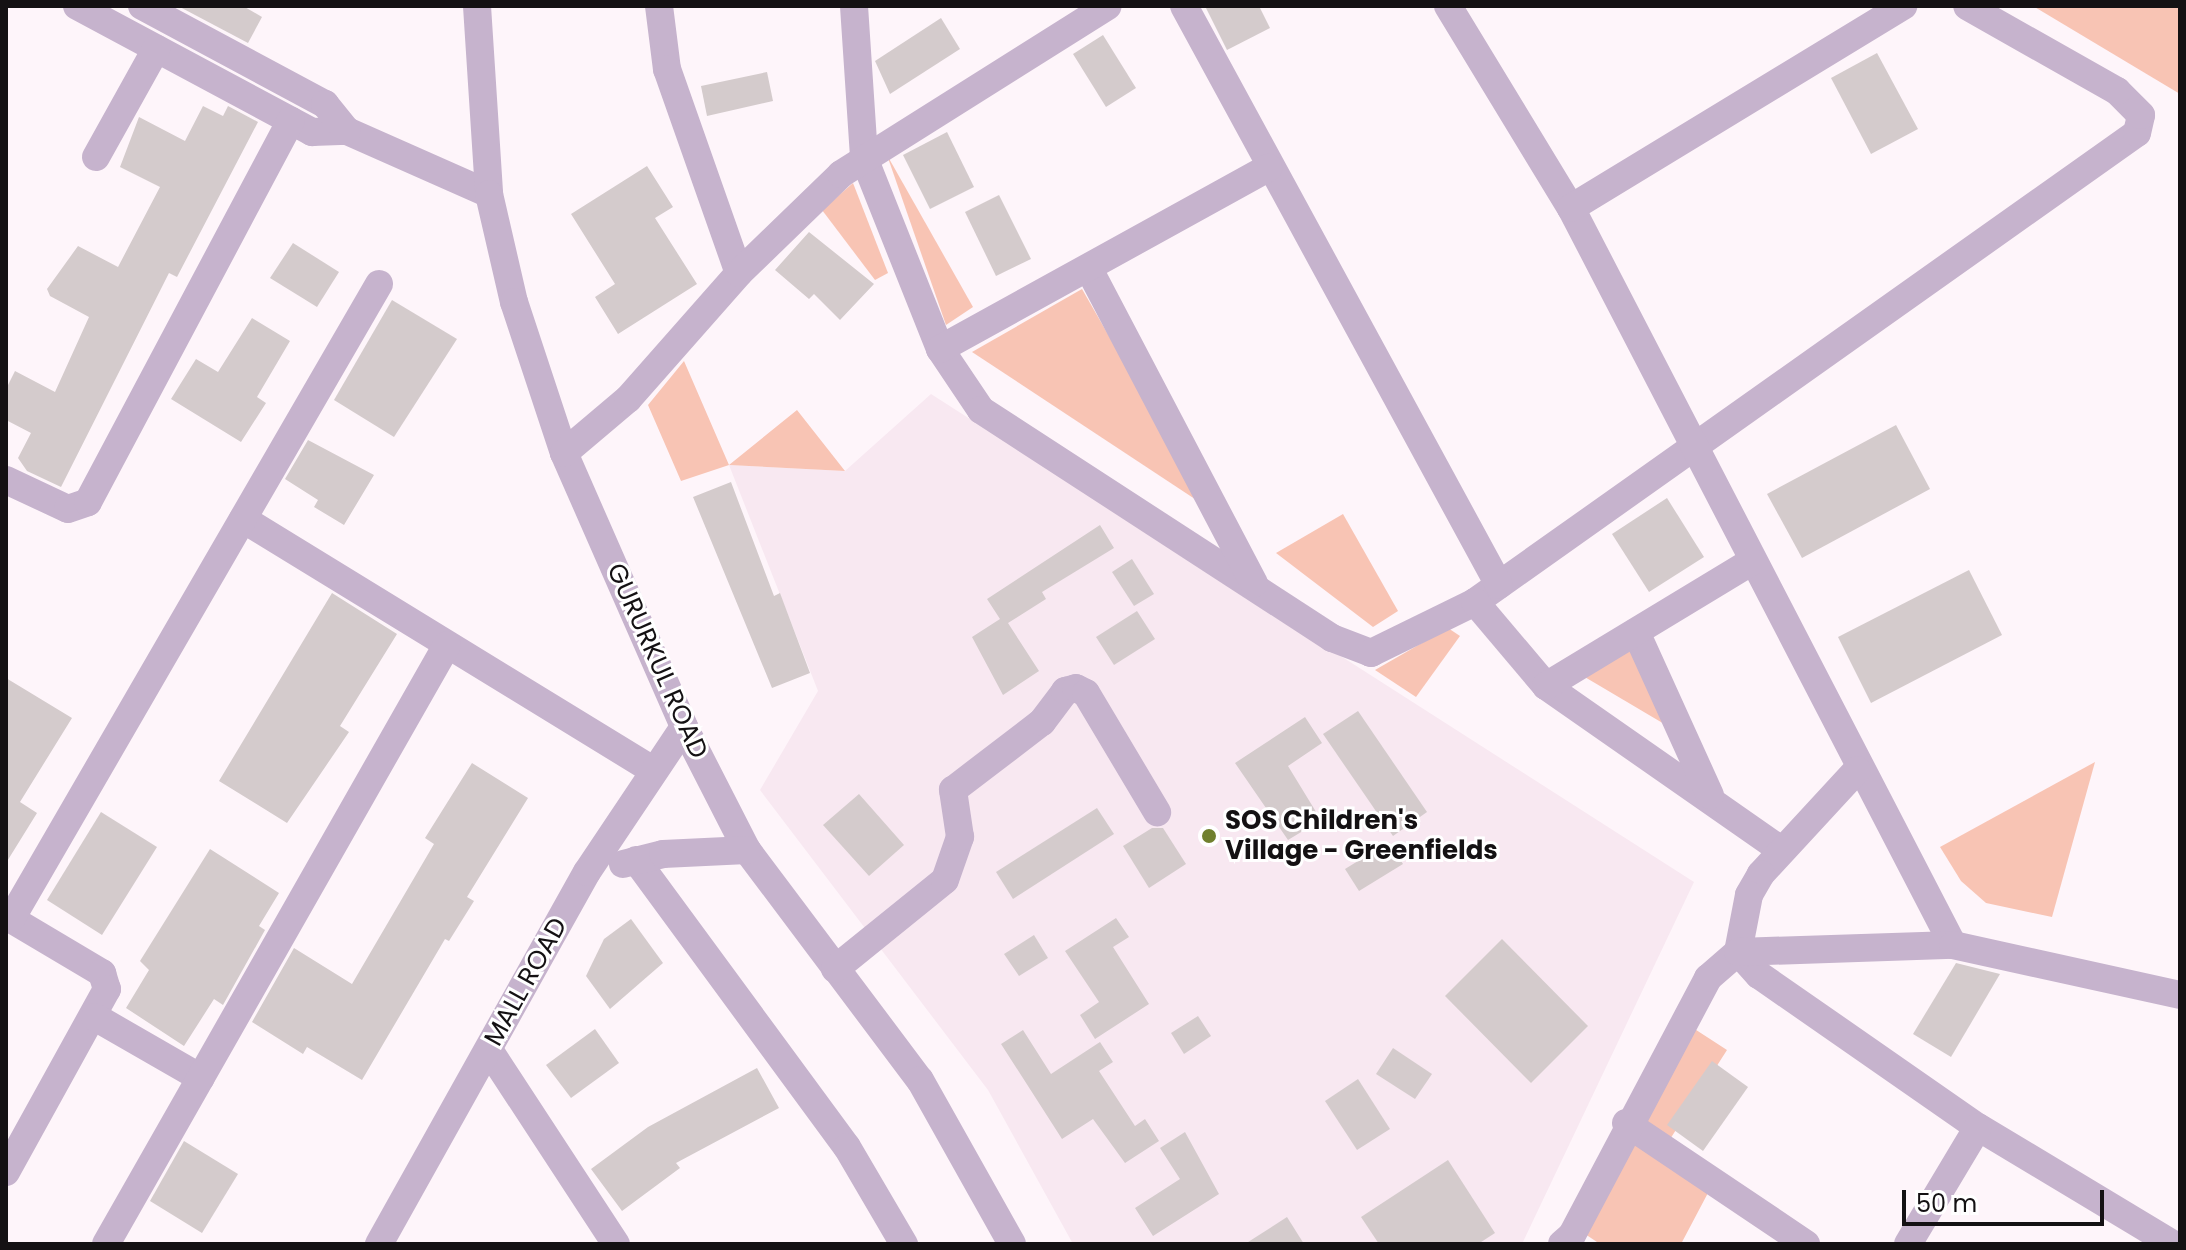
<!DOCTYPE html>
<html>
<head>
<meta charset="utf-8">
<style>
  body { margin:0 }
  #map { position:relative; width:2186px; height:1250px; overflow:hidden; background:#fef5fa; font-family:Poppins,sans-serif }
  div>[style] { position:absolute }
  .built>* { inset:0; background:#f8e8f1 }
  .green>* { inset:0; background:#f8c4b4 }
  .building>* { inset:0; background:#d4cbcc }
  .minor>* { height:28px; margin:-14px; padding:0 14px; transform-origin:14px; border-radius:14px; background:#c6b3cd }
  .dots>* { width:22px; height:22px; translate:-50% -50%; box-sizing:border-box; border:4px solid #fff; border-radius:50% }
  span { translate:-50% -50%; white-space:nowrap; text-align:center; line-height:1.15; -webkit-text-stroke:6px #fff; paint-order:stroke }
  .street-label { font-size:26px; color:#141113 }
  .poi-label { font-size:26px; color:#141113; font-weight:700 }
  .left { translate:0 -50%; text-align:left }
  .frame { position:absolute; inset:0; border:8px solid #141113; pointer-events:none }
  .scale { position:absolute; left:1902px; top:1190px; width:202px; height:36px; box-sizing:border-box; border:4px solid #141113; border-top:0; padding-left:10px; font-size:24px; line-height:28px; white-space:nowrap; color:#141113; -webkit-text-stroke:6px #fff; paint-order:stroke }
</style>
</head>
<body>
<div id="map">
  <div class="built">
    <div style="clip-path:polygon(931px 394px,1694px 882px,1522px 1244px,1073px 1244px,988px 1090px,760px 790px,818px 691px,729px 465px,845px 471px)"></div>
  </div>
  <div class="green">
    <div style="clip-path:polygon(2033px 6px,2180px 6px,2180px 94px)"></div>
    <div style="clip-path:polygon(887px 155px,973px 307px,946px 325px)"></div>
    <div style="clip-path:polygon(853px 183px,888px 273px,875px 280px,822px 210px)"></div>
    <div style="clip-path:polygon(1082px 289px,1207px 507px,972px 352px)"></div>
    <div style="clip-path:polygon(684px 361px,729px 465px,797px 410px,845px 471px,729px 465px,681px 481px,648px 405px)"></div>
    <div style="clip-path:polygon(1343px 514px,1398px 611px,1373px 627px,1276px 553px)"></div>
    <div style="clip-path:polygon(1448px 628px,1460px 636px,1416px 697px,1375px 670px)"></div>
    <div style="clip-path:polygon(1628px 640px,1671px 728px,1578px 673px)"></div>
    <div style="clip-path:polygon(2095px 762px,2052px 917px,1986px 903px,1961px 881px,1940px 847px)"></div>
    <div style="clip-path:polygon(1690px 1026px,1727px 1050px,1658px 1158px,1709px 1191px,1681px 1244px,1600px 1244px,1585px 1234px)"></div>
  </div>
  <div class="building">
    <div style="clip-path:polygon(178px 6px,243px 6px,262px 17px,248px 43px)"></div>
    <div style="clip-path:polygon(1205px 6px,1259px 6px,1270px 28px,1227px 50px)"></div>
    <div style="clip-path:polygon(941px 18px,960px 49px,890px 94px,875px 61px)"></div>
    <div style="clip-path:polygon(1103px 35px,1136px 88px,1106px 107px,1073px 54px)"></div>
    <div style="clip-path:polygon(1877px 53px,1918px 129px,1871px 154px,1831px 78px)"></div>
    <div style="clip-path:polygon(767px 72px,773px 101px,707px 116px,701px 86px)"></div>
    <div style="clip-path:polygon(203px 106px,223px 116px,228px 106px,258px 122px,177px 277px,169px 273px,61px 487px,27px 471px,18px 458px,31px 433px,6px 420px,6px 389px,15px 371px,55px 392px,89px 317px,50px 296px,47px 289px,78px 246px,118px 267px,160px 187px,120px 167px,139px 117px,185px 141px)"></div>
    <div style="clip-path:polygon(947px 132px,974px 187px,930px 209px,903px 155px)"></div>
    <div style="clip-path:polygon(647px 166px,673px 207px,655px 218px,697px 284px,618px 334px,595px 297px,615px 284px,571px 214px)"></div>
    <div style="clip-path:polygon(999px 195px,1031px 259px,996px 276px,965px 212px)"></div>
    <div style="clip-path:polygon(809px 232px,874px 284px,840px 320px,814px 294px,809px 299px,775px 270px)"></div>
    <div style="clip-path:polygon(293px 243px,339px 272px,317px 307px,270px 278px)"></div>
    <div style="clip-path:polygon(392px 300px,457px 339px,394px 437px,334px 400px)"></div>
    <div style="clip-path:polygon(252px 318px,290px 341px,257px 397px,266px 403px,241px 442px,171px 399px,196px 359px,218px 372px)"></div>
    <div style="clip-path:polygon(1896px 425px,1930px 489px,1802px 558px,1767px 494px)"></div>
    <div style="clip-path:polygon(308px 440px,374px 475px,344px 525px,314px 507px,318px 500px,285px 479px)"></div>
    <div style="clip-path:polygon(731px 482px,774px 596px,780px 593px,810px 673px,772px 688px,693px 497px)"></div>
    <div style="clip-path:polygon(1667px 498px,1704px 557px,1649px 592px,1612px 534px)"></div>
    <div style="clip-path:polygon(1100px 525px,1114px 548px,1042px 592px,1046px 599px,1008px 623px,1039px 671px,1003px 695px,972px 637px,1000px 619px,987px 599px)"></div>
    <div style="clip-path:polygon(1132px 559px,1154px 594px,1134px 606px,1112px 572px)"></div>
    <div style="clip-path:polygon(1969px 570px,2002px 635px,1871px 703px,1838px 637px)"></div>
    <div style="clip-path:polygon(332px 593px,397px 634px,340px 726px,349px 732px,287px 823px,219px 781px)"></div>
    <div style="clip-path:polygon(1137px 611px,1155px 639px,1114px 665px,1096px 637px)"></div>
    <div style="clip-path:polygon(6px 678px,72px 718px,20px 802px,37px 813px,6px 863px)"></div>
    <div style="clip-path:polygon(1358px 711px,1427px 812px,1393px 836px,1323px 734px)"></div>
    <div style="clip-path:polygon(1305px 717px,1322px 743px,1288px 766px,1321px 820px,1288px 840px,1235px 763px)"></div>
    <div style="clip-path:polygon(472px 763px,528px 798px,467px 897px,474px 901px,449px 941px,445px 939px,362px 1080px,307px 1047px,303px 1054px,252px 1022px,294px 948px,352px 984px,434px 844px,425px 838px)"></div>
    <div style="clip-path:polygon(859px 794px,904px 845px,869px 876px,823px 825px)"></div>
    <div style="clip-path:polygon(1097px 808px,1114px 834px,1013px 899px,996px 872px)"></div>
    <div style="clip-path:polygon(101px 812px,157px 847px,102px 935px,47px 900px)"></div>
    <div style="clip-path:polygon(1152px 828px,1163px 828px,1186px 864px,1149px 888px,1123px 846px)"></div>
    <div style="clip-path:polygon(1389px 842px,1403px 864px,1359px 891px,1345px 869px)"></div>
    <div style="clip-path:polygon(210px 849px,279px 893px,259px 926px,265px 930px,223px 1005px,214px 999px,184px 1046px,126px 1008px,149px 970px,140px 961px)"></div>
    <div style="clip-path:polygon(1116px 918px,1129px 937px,1113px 947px,1149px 1004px,1095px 1039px,1080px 1015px,1099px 1002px,1065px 951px)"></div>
    <div style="clip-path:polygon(631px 919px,663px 963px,610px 1009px,586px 976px,604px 939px)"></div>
    <div style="clip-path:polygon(1034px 935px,1048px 958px,1019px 976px,1004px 954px)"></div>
    <div style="clip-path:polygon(1502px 939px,1588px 1026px,1531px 1083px,1445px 996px)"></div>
    <div style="clip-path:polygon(1956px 963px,2000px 974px,1951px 1057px,1913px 1034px)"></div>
    <div style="clip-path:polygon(1198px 1016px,1211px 1036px,1184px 1054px,1171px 1033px)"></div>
    <div style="clip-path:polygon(595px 1029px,619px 1063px,571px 1098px,546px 1065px)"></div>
    <div style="clip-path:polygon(1023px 1030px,1051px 1074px,1100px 1042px,1113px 1062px,1099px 1071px,1135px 1126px,1145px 1119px,1159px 1141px,1125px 1163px,1093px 1119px,1062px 1139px,1001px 1044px)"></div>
    <div style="clip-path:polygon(1393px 1048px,1432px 1074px,1415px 1099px,1376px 1074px)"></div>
    <div style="clip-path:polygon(1712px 1061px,1748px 1087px,1703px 1151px,1667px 1125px)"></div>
    <div style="clip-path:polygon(757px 1068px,779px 1108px,676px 1163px,680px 1168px,622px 1211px,591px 1169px,648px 1127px)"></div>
    <div style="clip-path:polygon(1358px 1079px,1390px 1129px,1357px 1150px,1325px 1101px)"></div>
    <div style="clip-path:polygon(1185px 1132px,1219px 1194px,1153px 1236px,1135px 1208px,1180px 1179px,1160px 1148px)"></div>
    <div style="clip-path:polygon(184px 1141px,238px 1174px,202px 1233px,150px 1201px)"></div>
    <div style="clip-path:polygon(1448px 1160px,1495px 1233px,1478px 1244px,1379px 1244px,1361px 1217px)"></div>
    <div style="clip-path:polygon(1287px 1217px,1304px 1244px,1245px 1244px)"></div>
  </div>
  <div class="minor">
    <div style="left:77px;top:6px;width:267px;rotate:28.2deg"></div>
    <div style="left:312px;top:132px;width:35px;rotate:-2deg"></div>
    <div style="left:347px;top:131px;width:155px;rotate:23.9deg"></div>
    <div style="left:142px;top:6px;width:208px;rotate:28.2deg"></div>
    <div style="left:325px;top:104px;width:35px;rotate:51deg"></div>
    <div style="left:477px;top:6px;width:188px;rotate:86.3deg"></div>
    <div style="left:489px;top:194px;width:111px;rotate:77deg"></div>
    <div style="left:514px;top:302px;width:159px;rotate:71.7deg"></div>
    <div style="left:564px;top:453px;width:299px;rotate:66.3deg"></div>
    <div style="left:684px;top:727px;width:138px;rotate:62.9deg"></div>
    <div style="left:747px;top:850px;width:288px;rotate:53.1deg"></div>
    <div style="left:920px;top:1080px;width:188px;rotate:60.7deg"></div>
    <div style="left:659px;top:6px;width:64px;rotate:82.8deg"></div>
    <div style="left:667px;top:69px;width:216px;rotate:70.6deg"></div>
    <div style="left:854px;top:6px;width:152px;rotate:86.2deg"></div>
    <div style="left:864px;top:158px;width:206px;rotate:68.3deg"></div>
    <div style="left:940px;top:349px;width:73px;rotate:56.1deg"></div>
    <div style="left:981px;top:410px;width:419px;rotate:33deg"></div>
    <div style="left:1332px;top:638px;width:42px;rotate:21deg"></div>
    <div style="left:1371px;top:653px;width:116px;rotate:-26.1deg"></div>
    <div style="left:1475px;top:602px;width:811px;rotate:-35.32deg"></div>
    <div style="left:2137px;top:133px;width:18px;rotate:-77deg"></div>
    <div style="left:2141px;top:115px;width:34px;rotate:-135deg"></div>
    <div style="left:2117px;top:91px;width:172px;rotate:-150.5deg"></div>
    <div style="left:1184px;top:6px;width:659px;rotate:61.45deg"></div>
    <div style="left:1448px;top:6px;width:237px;rotate:58.7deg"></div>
    <div style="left:1571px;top:208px;width:830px;rotate:62.6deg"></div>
    <div style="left:96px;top:157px;width:124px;rotate:-60.9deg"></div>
    <div style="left:1571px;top:208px;width:389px;rotate:-31.3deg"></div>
    <div style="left:1089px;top:269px;width:355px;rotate:62.3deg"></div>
    <div style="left:940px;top:349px;width:375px;rotate:-28.9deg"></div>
    <div style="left:564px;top:453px;width:84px;rotate:-40.2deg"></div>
    <div style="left:628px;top:399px;width:168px;rotate:-48.6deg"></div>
    <div style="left:739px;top:273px;width:142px;rotate:-44.1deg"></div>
    <div style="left:841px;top:174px;width:315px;rotate:-32.2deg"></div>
    <div style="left:6px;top:480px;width:68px;rotate:25.1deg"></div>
    <div style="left:68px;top:509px;width:21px;rotate:-19deg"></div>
    <div style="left:88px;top:502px;width:432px;rotate:-62deg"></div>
    <div style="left:243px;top:519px;width:480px;rotate:31.5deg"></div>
    <div style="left:1475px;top:602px;width:110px;rotate:49.8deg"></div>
    <div style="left:1546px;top:686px;width:285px;rotate:34.9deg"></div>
    <div style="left:1636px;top:632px;width:179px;rotate:65.6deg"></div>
    <div style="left:1546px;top:686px;width:240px;rotate:-31.2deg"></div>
    <div style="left:1857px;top:770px;width:142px;rotate:132.7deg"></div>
    <div style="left:1761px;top:874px;width:24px;rotate:120deg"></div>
    <div style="left:1749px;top:895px;width:58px;rotate:100.9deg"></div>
    <div style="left:1738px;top:952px;width:31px;rotate:48deg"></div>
    <div style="left:1759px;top:975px;width:267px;rotate:34.8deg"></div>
    <div style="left:1978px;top:1127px;width:227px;rotate:31deg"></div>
    <div style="left:636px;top:860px;width:356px;rotate:53.7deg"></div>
    <div style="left:847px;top:1147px;width:113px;rotate:59.6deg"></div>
    <div style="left:623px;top:864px;width:41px;rotate:-14deg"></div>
    <div style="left:663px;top:854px;width:84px;rotate:-2.7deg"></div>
    <div style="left:6px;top:916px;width:112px;rotate:30.7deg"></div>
    <div style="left:102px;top:973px;width:17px;rotate:73deg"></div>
    <div style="left:107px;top:989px;width:209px;rotate:118.9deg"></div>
    <div style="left:11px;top:919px;width:734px;rotate:-59.91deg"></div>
    <div style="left:835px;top:969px;width:141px;rotate:-39deg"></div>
    <div style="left:945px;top:880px;width:46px;rotate:-70.8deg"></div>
    <div style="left:960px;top:837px;width:48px;rotate:-98.5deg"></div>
    <div style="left:953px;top:790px;width:112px;rotate:-37.4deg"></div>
    <div style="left:1042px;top:722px;width:39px;rotate:-53deg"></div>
    <div style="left:1065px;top:691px;width:11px;rotate:-15deg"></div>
    <div style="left:1076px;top:688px;width:11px;rotate:27deg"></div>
    <div style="left:1086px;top:693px;width:139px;rotate:59.2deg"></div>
    <div style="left:95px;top:1017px;width:122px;rotate:29.9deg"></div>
    <div style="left:489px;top:1050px;width:232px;rotate:56.8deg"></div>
    <div style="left:1626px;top:1123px;width:217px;rotate:33.9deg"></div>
    <div style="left:106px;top:1244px;width:689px;rotate:-60.35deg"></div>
    <div style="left:379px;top:1244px;width:426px;rotate:-60.8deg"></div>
    <div style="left:587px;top:872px;width:174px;rotate:-56.2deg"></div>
    <div style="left:1562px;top:1244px;width:13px;rotate:-42deg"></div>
    <div style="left:1572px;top:1235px;width:291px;rotate:-62.1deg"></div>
    <div style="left:1708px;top:978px;width:40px;rotate:-41deg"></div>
    <div style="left:1738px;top:952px;width:215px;rotate:-1.9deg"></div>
    <div style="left:1953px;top:945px;width:232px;rotate:12.4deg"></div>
    <div style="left:1908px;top:1244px;width:136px;rotate:-59.1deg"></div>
  </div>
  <div class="dots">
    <div style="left:1209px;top:836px;background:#70802e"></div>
  </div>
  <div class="street-label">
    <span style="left:657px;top:661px;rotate:66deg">GURURKUL ROAD</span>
    <span style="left:526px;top:982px;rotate:-61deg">MALL ROAD</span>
  </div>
  <div class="poi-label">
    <span class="left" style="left:1225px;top:836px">SOS Children's<br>Village - Greenfields</span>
  </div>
  <div class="frame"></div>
  <div class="scale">50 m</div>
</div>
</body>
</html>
